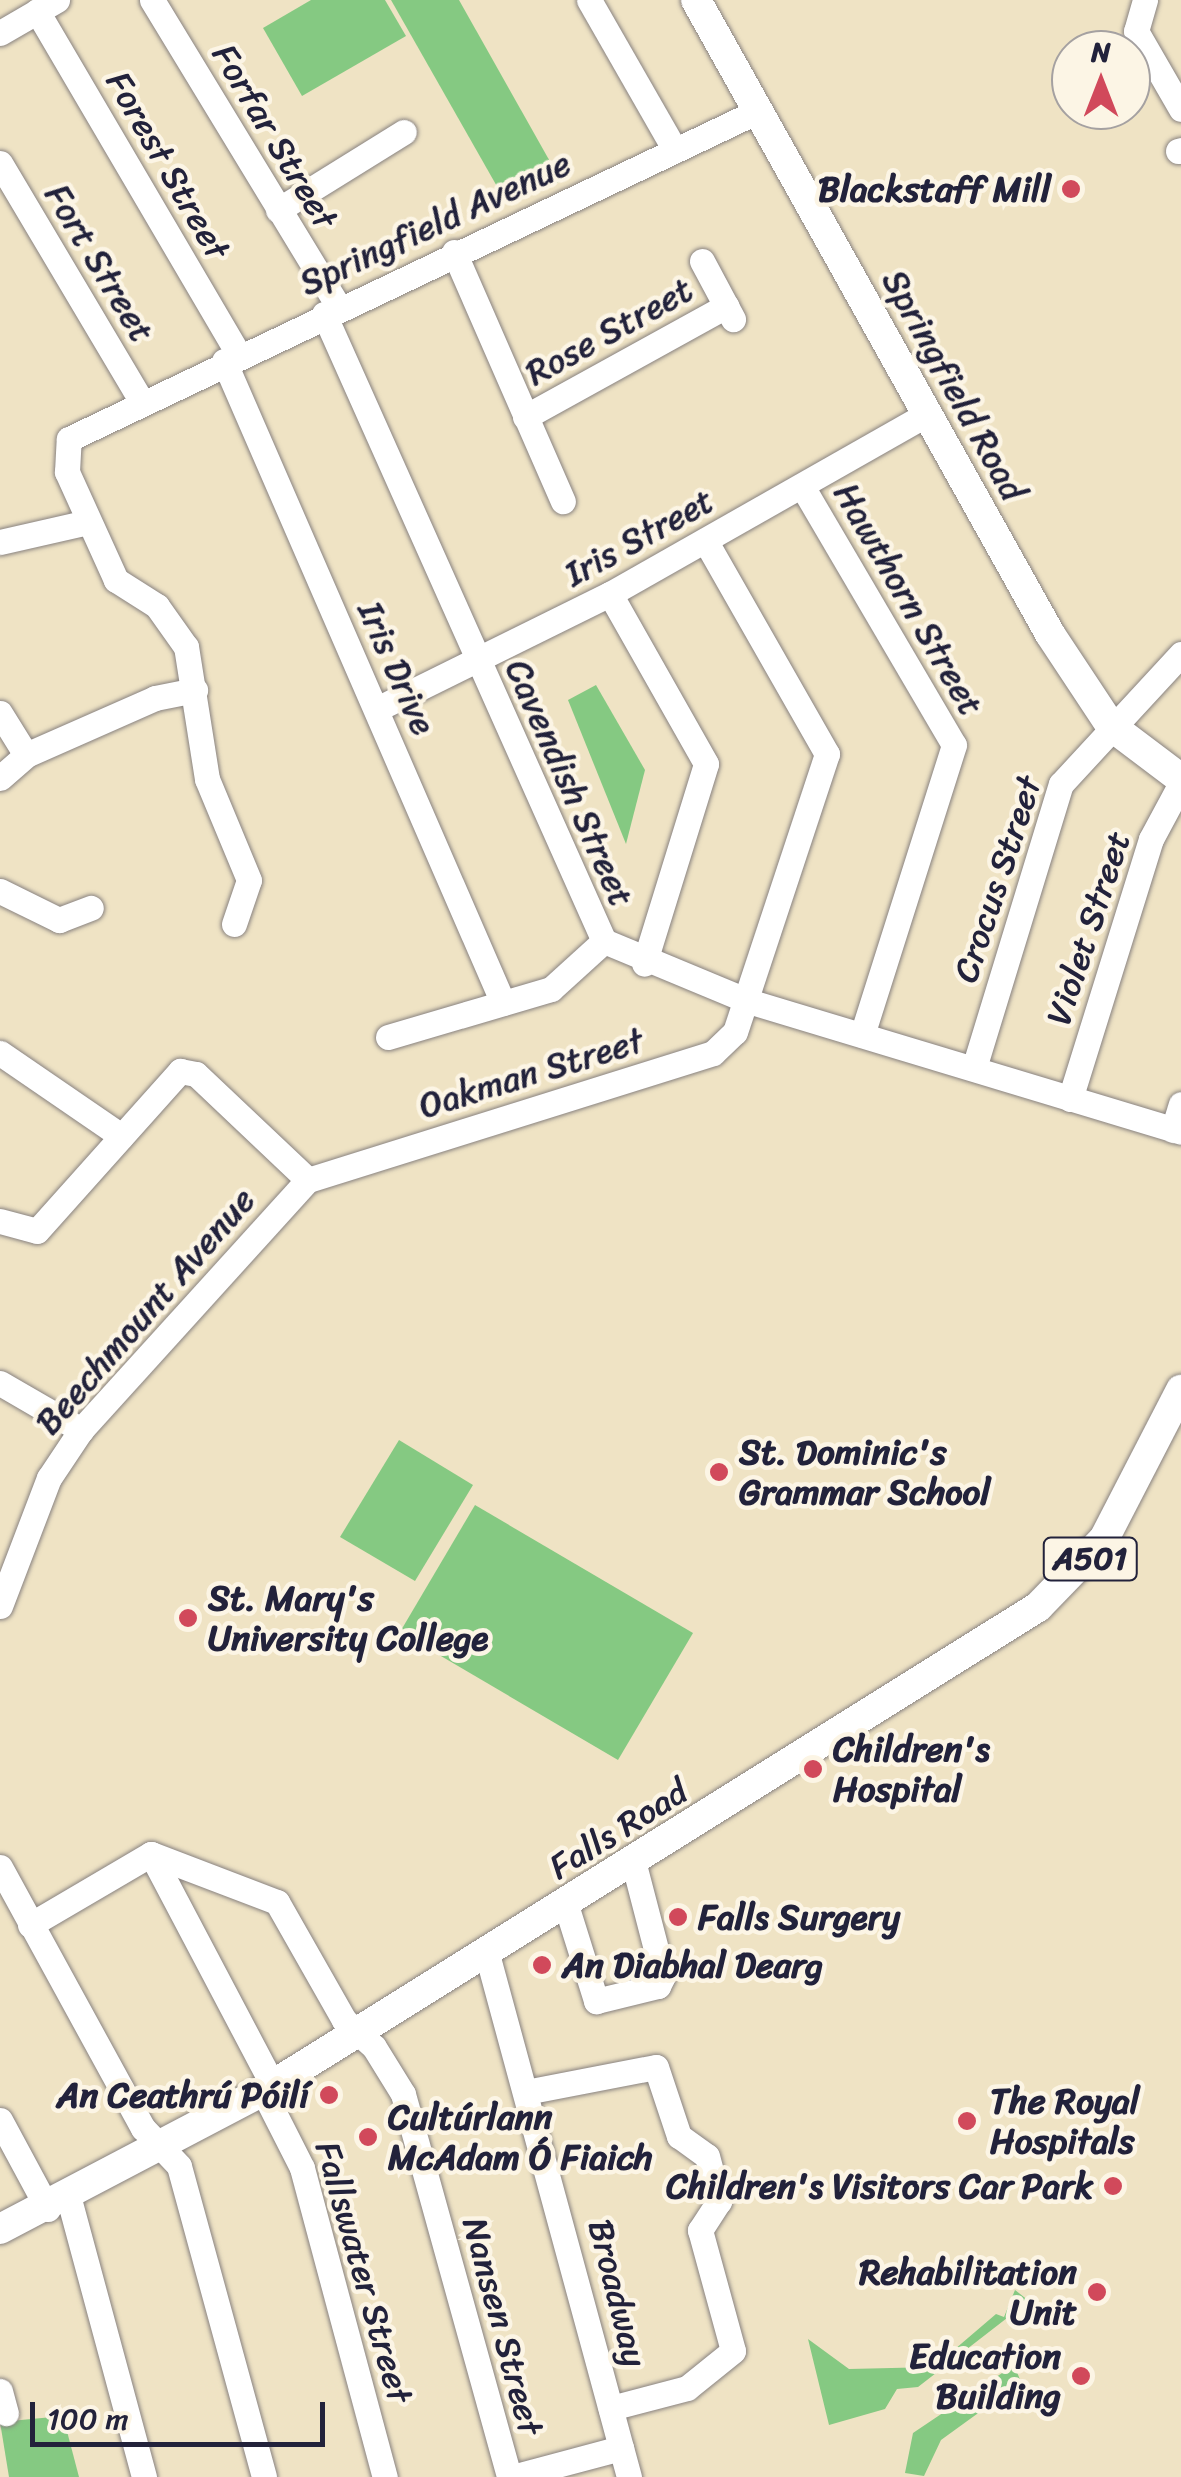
<!DOCTYPE html>
<html>
<head>
<meta charset="utf-8">
<style>
  body { margin:0 }
  #map { position:relative; width:1181px; height:2477px; overflow:hidden; background:#efe3c4; font-family:Sriracha,sans-serif }
  div>[style] { position:absolute }
  .green>* { inset:0; background:#85c982 }
  .roads { filter:drop-shadow(0 0 2px #888280) drop-shadow(0 0 2px #888280) }
  .minor>* { height:25px; margin:-12.5px; padding:0 12.5px; transform-origin:12.5px; border-radius:12.5px; background:#fff }
  .major>* { height:30px; margin:-15px; padding:0 15px; transform-origin:15px; border-radius:15px; background:#fff }
  .dots>* { width:28px; height:28px; translate:-50% -50%; box-sizing:border-box; border:5px solid #fcf5e5; border-radius:50% }
  span { translate:-50% -50%; white-space:nowrap; text-align:center; line-height:1.15; -webkit-text-stroke:9px #fcf5e5; paint-order:stroke }
  .shield-label span { padding:2px 8px; background:#fcf5e5; border:2px solid; border-radius:8px; -webkit-text-stroke-width:0 }
  .shield-label { font-size:32px; color:#22223b; font-weight:700 }
  .street-label { font-size:35px; color:#22223b }
  .poi-label { font-size:35px; color:#22223b; font-weight:700 }
  .right { translate:-100% -50%; text-align:right }
  .left { translate:0 -50%; text-align:left }
  .north { position:absolute; left:1051px; top:30px; width:100px; height:100px; box-sizing:border-box; background:#fcf5e5; border:2px solid #a5a1a1; border-radius:50%; rotate:0deg; font-size:28px; font-weight:700; line-height:40px; text-align:center; color:#22223b }
  .north::after { content:''; display:block; margin:auto; width:35px; height:45px; background:#d1495b; clip-path:polygon(50% 0,100% 100%,50% 72%,0 100%) }
  .scale { position:absolute; left:30px; top:2402px; width:295px; height:45px; box-sizing:border-box; border:5px solid #22223b; border-top:0; padding-left:12px; font-size:30px; line-height:35px; white-space:nowrap; color:#22223b; -webkit-text-stroke:8px #fcf5e5; paint-order:stroke }
</style>
</head>
<body>
<div id="map">
  <div class="green">
    <div style="clip-path:polygon(311px 0,385px 0,406px 36px,302px 96px,263px 28px)"></div>
    <div style="clip-path:polygon(391px 0,459px 0,561px 181px,507px 204px)"></div>
    <div style="clip-path:polygon(596px 685px,645px 770px,626px 844px,568px 700px)"></div>
    <div style="clip-path:polygon(399px 1440px,473px 1485px,415px 1581px,340px 1537px)"></div>
    <div style="clip-path:polygon(475px 1505px,693px 1633px,618px 1760px,400px 1632px)"></div>
    <div style="clip-path:polygon(1015px 2290px,1029px 2301px,918px 2387px,897px 2389px,885px 2409px,829px 2425px,808px 2339px,849px 2369px,934px 2367px,996px 2314px,1004px 2317px)"></div>
    <div style="clip-path:polygon(1014px 2365px,1021px 2382px,941px 2440px,924px 2476px,905px 2473px,913px 2433px)"></div>
    <div style="clip-path:polygon(63px 2416px,79px 2477px,9px 2477px,0 2422px)"></div>
  </div>
  <div class="roads">
    <div class="minor">
      <div style="left:152px;top:0;width:359px;rotate:58.7deg"></div>
      <div style="left:589px;top:0;width:173px;rotate:60.2deg"></div>
      <div style="left:1145px;top:0;width:32px;rotate:106deg"></div>
      <div style="left:1136px;top:31px;width:90px;rotate:60deg"></div>
      <div style="left:37px;top:11px;width:398px;rotate:59.6deg"></div>
      <div style="left:0;top:33px;width:66px;rotate:-30.1deg"></div>
      <div style="left:1178px;top:151px;width:3px;rotate:-18deg"></div>
      <div style="left:0;top:163px;width:274px;rotate:59.3deg"></div>
      <div style="left:278px;top:210px;width:148px;rotate:-31.8deg"></div>
      <div style="left:454px;top:252px;width:272px;rotate:66.4deg"></div>
      <div style="left:702px;top:261px;width:66px;rotate:61.9deg"></div>
      <div style="left:324px;top:314px;width:687px;rotate:65.94deg"></div>
      <div style="left:604px;top:941px;width:156px;rotate:22.6deg"></div>
      <div style="left:748px;top:1001px;width:452px;rotate:16.8deg"></div>
      <div style="left:224px;top:361px;width:700px;rotate:66.51deg"></div>
      <div style="left:525px;top:417px;width:230px;rotate:-28.9deg"></div>
      <div style="left:802px;top:486px;width:300px;rotate:59.6deg"></div>
      <div style="left:954px;top:745px;width:304px;rotate:107.6deg"></div>
      <div style="left:0;top:542px;width:90px;rotate:-12.8deg"></div>
      <div style="left:610px;top:594px;width:195px;rotate:60.5deg"></div>
      <div style="left:706px;top:764px;width:209px;rotate:107.2deg"></div>
      <div style="left:377px;top:709px;width:260px;rotate:-26.3deg"></div>
      <div style="left:610px;top:594px;width:366px;rotate:-29.6deg"></div>
      <div style="left:0;top:713px;width:49px;rotate:58.2deg"></div>
      <div style="left:0;top:778px;width:35px;rotate:-41deg"></div>
      <div style="left:26px;top:755px;width:141px;rotate:-23.8deg"></div>
      <div style="left:155px;top:698px;width:41px;rotate:-11.3deg"></div>
      <div style="left:0;top:891px;width:66px;rotate:26.2deg"></div>
      <div style="left:59px;top:920px;width:34px;rotate:-21deg"></div>
      <div style="left:234px;top:924px;width:46px;rotate:-71.2deg"></div>
      <div style="left:249px;top:880px;width:109px;rotate:-112.6deg"></div>
      <div style="left:207px;top:779px;width:134px;rotate:-99deg"></div>
      <div style="left:186px;top:647px;width:50px;rotate:-125.3deg"></div>
      <div style="left:157px;top:606px;width:49px;rotate:-147.6deg"></div>
      <div style="left:116px;top:580px;width:119px;rotate:-114.4deg"></div>
      <div style="left:67px;top:472px;width:33px;rotate:-87deg"></div>
      <div style="left:69px;top:439px;width:765px;rotate:-25.46deg"></div>
      <div style="left:388px;top:1037px;width:170px;rotate:-16.4deg"></div>
      <div style="left:551px;top:989px;width:72px;rotate:-42.2deg"></div>
      <div style="left:0;top:1053px;width:147px;rotate:34.4deg"></div>
      <div style="left:974px;top:1068px;width:297px;rotate:-73deg"></div>
      <div style="left:1061px;top:784px;width:177px;rotate:-47.3deg"></div>
      <div style="left:1070px;top:1099px;width:272px;rotate:-72.7deg"></div>
      <div style="left:1151px;top:839px;width:64px;rotate:-61.8deg"></div>
      <div style="left:1173px;top:1130px;width:27px;rotate:-73deg"></div>
      <div style="left:0;top:1221px;width:38px;rotate:15deg"></div>
      <div style="left:37px;top:1231px;width:215px;rotate:-48.2deg"></div>
      <div style="left:180px;top:1071px;width:16px;rotate:11deg"></div>
      <div style="left:196px;top:1074px;width:154px;rotate:43.4deg"></div>
      <div style="left:0;top:1383px;width:94px;rotate:30.1deg"></div>
      <div style="left:0;top:1606px;width:137px;rotate:-69.1deg"></div>
      <div style="left:49px;top:1478px;width:58px;rotate:-56.3deg"></div>
      <div style="left:81px;top:1430px;width:338px;rotate:-47.8deg"></div>
      <div style="left:308px;top:1180px;width:424px;rotate:-17.4deg"></div>
      <div style="left:713px;top:1053px;width:30px;rotate:-44deg"></div>
      <div style="left:735px;top:1032px;width:293px;rotate:-71.7deg"></div>
      <div style="left:827px;top:754px;width:244px;rotate:-119.7deg"></div>
      <div style="left:151px;top:1854px;width:261px;rotate:62.2deg"></div>
      <div style="left:0;top:1867px;width:298px;rotate:61.3deg"></div>
      <div style="left:143px;top:2128px;width:52px;rotate:46.5deg"></div>
      <div style="left:179px;top:2166px;width:322px;rotate:74.7deg"></div>
      <div style="left:566px;top:1905px;width:101px;rotate:72.6deg"></div>
      <div style="left:596px;top:2001px;width:64px;rotate:-13.6deg"></div>
      <div style="left:658px;top:1986px;width:11px;rotate:-63deg"></div>
      <div style="left:663px;top:1976px;width:115px;rotate:-104.6deg"></div>
      <div style="left:30px;top:1925px;width:140px;rotate:-30.4deg"></div>
      <div style="left:151px;top:1854px;width:135px;rotate:20.9deg"></div>
      <div style="left:277px;top:1902px;width:136px;rotate:60.4deg"></div>
      <div style="left:344px;top:2020px;width:40px;rotate:42deg"></div>
      <div style="left:374px;top:2047px;width:55px;rotate:58.3deg"></div>
      <div style="left:403px;top:2094px;width:397px;rotate:74.5deg"></div>
      <div style="left:487px;top:1954px;width:542px;rotate:74.81deg"></div>
      <div style="left:263px;top:2091px;width:86px;rotate:63.1deg"></div>
      <div style="left:302px;top:2168px;width:320px;rotate:75deg"></div>
      <div style="left:531px;top:2091px;width:127px;rotate:-10.9deg"></div>
      <div style="left:656px;top:2067px;width:73px;rotate:71.6deg"></div>
      <div style="left:679px;top:2136px;width:34px;rotate:36deg"></div>
      <div style="left:707px;top:2156px;width:47px;rotate:75.1deg"></div>
      <div style="left:719px;top:2201px;width:35px;rotate:123deg"></div>
      <div style="left:700px;top:2230px;width:125px;rotate:74.7deg"></div>
      <div style="left:733px;top:2351px;width:59px;rotate:141.2deg"></div>
      <div style="left:687px;top:2388px;width:79px;rotate:165.3deg"></div>
      <div style="left:0;top:2120px;width:101px;rotate:61.7deg"></div>
      <div style="left:69px;top:2199px;width:288px;rotate:74.9deg"></div>
      <div style="left:0;top:2391px;width:23px;rotate:75deg"></div>
      <div style="left:512px;top:2477px;width:113px;rotate:-14.9deg"></div>
    </div>
    <div class="major">
      <div style="left:696px;top:0;width:726px;rotate:60.82deg"></div>
      <div style="left:1050px;top:634px;width:110px;rotate:56.5deg"></div>
      <div style="left:1111px;top:726px;width:88px;rotate:37.1deg"></div>
      <div style="left:0;top:2229px;width:297px;rotate:-27.7deg"></div>
      <div style="left:263px;top:2091px;width:914px;rotate:-31.99deg"></div>
      <div style="left:1038px;top:1607px;width:95px;rotate:-45.9deg"></div>
      <div style="left:1104px;top:1539px;width:168px;rotate:-62.7deg"></div>
    </div>
  </div>
  <div class="dots">
    <div style="left:1071px;top:189px;background:#d1495b"></div>
    <div style="left:719px;top:1472px;background:#d1495b"></div>
    <div style="left:188px;top:1618px;background:#d1495b"></div>
    <div style="left:813px;top:1769px;background:#d1495b"></div>
    <div style="left:678px;top:1917px;background:#d1495b"></div>
    <div style="left:542px;top:1965px;background:#d1495b"></div>
    <div style="left:329px;top:2095px;background:#d1495b"></div>
    <div style="left:967px;top:2121px;background:#d1495b"></div>
    <div style="left:368px;top:2137px;background:#d1495b"></div>
    <div style="left:1113px;top:2186px;background:#d1495b"></div>
    <div style="left:1097px;top:2292px;background:#d1495b"></div>
    <div style="left:1081px;top:2376px;background:#d1495b"></div>
  </div>
  <div class="shield-label">
    <span style="left:1090px;top:1559px">A501</span>
  </div>
  <div class="street-label">
    <span style="left:275px;top:136px;rotate:59deg">Forfar Street</span>
    <span style="left:168px;top:165px;rotate:60deg">Forest Street</span>
    <span style="left:435px;top:223px;rotate:-25deg">Springfield Avenue</span>
    <span style="left:100px;top:263px;rotate:59deg">Fort Street</span>
    <span style="left:609px;top:331px;rotate:-29deg">Rose Street</span>
    <span style="left:954px;top:385px;rotate:61deg">Springfield Road</span>
    <span style="left:639px;top:537px;rotate:-29deg">Iris Street</span>
    <span style="left:909px;top:599px;rotate:60deg">Hawthorn Street</span>
    <span style="left:397px;top:668px;rotate:66deg">Iris Drive</span>
    <span style="left:570px;top:783px;rotate:66deg">Cavendish Street</span>
    <span style="left:997px;top:879px;rotate:-72deg">Crocus Street</span>
    <span style="left:1088px;top:928px;rotate:-72deg">Violet Street</span>
    <span style="left:531px;top:1073px;rotate:-17deg">Oakman Street</span>
    <span style="left:145px;top:1311px;rotate:-49deg">Beechmount Avenue</span>
    <span style="left:618px;top:1829px;rotate:-32deg">Falls Road</span>
    <span style="left:364px;top:2272px;rotate:74deg">Fallswater Street</span>
    <span style="left:618px;top:2293px;rotate:76deg">Broadway</span>
    <span style="left:503px;top:2326px;rotate:75deg">Nansen Street</span>
  </div>
  <div class="poi-label">
    <span class="right" style="left:1051px;top:189px">Blackstaff Mill</span>
    <span class="left" style="left:739px;top:1472px">St. Dominic's<br>Grammar School</span>
    <span class="left" style="left:208px;top:1618px">St. Mary's<br>University College</span>
    <span class="left" style="left:833px;top:1769px">Children's<br>Hospital</span>
    <span class="left" style="left:698px;top:1917px">Falls Surgery</span>
    <span class="left" style="left:562px;top:1965px">An Diabhal Dearg</span>
    <span class="right" style="left:309px;top:2095px">An Ceathrú Póilí</span>
    <span class="left" style="left:990px;top:2121px">The Royal<br>Hospitals</span>
    <span class="left" style="left:388px;top:2137px">Cultúrlann<br>McAdam Ó Fiaich</span>
    <span class="right" style="left:1093px;top:2186px">Children's Visitors Car Park</span>
    <span class="right" style="left:1077px;top:2292px">Rehabilitation<br>Unit</span>
    <span class="right" style="left:1061px;top:2376px">Education<br>Building</span>
  </div>
  <div class="north">N</div>
  <div class="scale">100 m</div>
</div>
</body>
</html>
